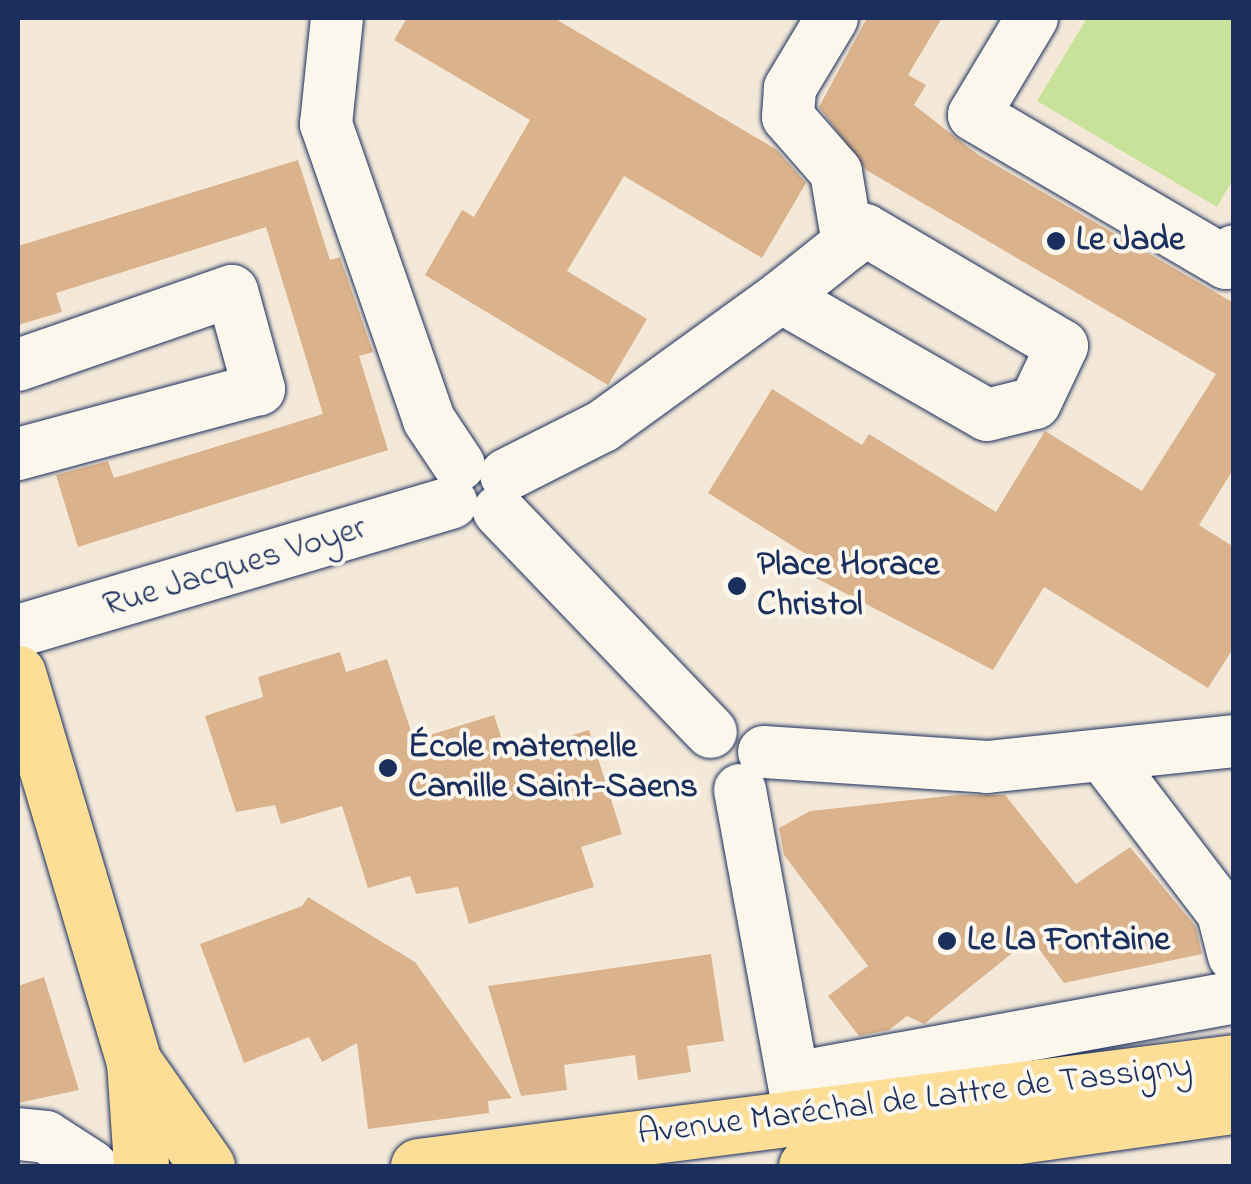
<!DOCTYPE html>
<html>
<head>
<meta charset="utf-8">
<style>
  body { margin:0 }
  #map { position:relative; width:1251px; height:1184px; overflow:hidden; background:#f4e9d9; font-family:"Indie Flower",sans-serif }
  div>[style] { position:absolute }
  .green>* { inset:0; background:#c9e299 }
  .building>* { inset:0; background:#dab28b }
  .roads { filter:drop-shadow(0 0 2px #1b2f5e) drop-shadow(0 0 2px #1b2f5e) }
  .minor>* { height:52px; margin:-26px; padding:0 26px; transform-origin:26px; border-radius:26px; background:#fbf7ec }
  .major>* { height:55px; margin:-27.5px; padding:0 27.5px; transform-origin:27.5px; border-radius:27.5px; background:#fcde96 }
  .dots>* { width:28px; height:28px; translate:-50% -50%; box-sizing:border-box; border:5px solid #fbf7ec; border-radius:50% }
  span { translate:-50% -50%; white-space:nowrap; text-align:center; line-height:1.15; -webkit-text-stroke:8px #fbf7ec; paint-order:stroke }
  .poi-label { font-size:35px; color:#1b2f5e; font-weight:700 }
  .left { translate:0 -50%; text-align:left }
  .street-label { font-size:35px; color:#1b2f5e }
  .frame { position:absolute; inset:0; border:20px solid #1b2f5e; pointer-events:none }
</style>
</head>
<body>
<div id="map">
  <div class="green">
    <div style="clip-path:polygon(1087px 18px,1233px 18px,1233px 179px,1217px 207px,1037px 101px)"></div>
  </div>
  <div class="building">
    <div style="clip-path:polygon(407px 18px,554px 18px,777px 150px,806px 183px,762px 258px,624px 176px,567px 271px,647px 319px,608px 385px,425px 275px,462px 210px,474px 217px,530px 120px,394px 40px)"></div>
    <div style="clip-path:polygon(867px 18px,942px 18px,908px 75px,926px 85px,914px 105px,977px 154px,1234px 303px,1234px 468px,1199px 525px,1234px 547px,1234px 647px,1208px 688px,1044px 587px,993px 670px,814px 577px,822px 564px,708px 493px,772px 389px,862px 445px,869px 434px,996px 512px,1045px 431px,1142px 491px,1216px 374px,866px 170px,819px 107px)"></div>
    <div style="clip-path:polygon(298px 160px,330px 260px,340px 257px,373px 352px,359px 356px,388px 450px,78px 547px,56px 475px,108px 461px,114px 478px,323px 414px,266px 227px,56px 293px,62px 312px,18px 325px,18px 246px)"></div>
    <div style="clip-path:polygon(340px 652px,346px 672px,387px 659px,414px 740px,494px 715px,507px 755px,589px 730px,622px 834px,581px 847px,594px 887px,469px 924px,458px 887px,416px 894px,410px 876px,368px 888px,342px 806px,281px 824px,275px 805px,236px 812px,205px 716px,263px 697px,258px 677px)"></div>
    <div style="clip-path:polygon(957px 795px,1005px 795px,1076px 884px,1130px 847px,1196px 927px,1202px 954px,1064px 983px,1031px 938px,924px 1024px,907px 1016px,889px 1030px,859px 1036px,828px 996px,868px 966px,784px 855px,779px 828px,810px 811px)"></div>
    <div style="clip-path:polygon(308px 897px,415px 962px,512px 1098px,488px 1101px,489px 1113px,368px 1129px,357px 1043px,322px 1062px,309px 1037px,244px 1063px,200px 944px,302px 906px)"></div>
    <div style="clip-path:polygon(711px 954px,724px 1041px,687px 1046px,691px 1072px,638px 1080px,635px 1055px,564px 1065px,567px 1090px,521px 1096px,488px 986px)"></div>
    <div style="clip-path:polygon(44px 977px,79px 1090px,18px 1103px,18px 986px)"></div>
  </div>
  <div class="roads">
    <div class="minor">
      <div style="left:337px;top:18px;width:107px;rotate:95.9deg"></div>
      <div style="left:326px;top:124px;width:313px;rotate:70.8deg"></div>
      <div style="left:429px;top:420px;width:54px;rotate:56.3deg"></div>
      <div style="left:832px;top:18px;width:82px;rotate:121deg"></div>
      <div style="left:790px;top:88px;width:29px;rotate:94deg"></div>
      <div style="left:788px;top:117px;width:73px;rotate:48.9deg"></div>
      <div style="left:836px;top:172px;width:73px;rotate:80.5deg"></div>
      <div style="left:1032px;top:18px;width:113px;rotate:120.9deg"></div>
      <div style="left:974px;top:115px;width:292px;rotate:30.4deg"></div>
      <div style="left:1226px;top:263px;width:14px;rotate:-56deg"></div>
      <div style="left:18px;top:365px;width:226px;rotate:-19.1deg"></div>
      <div style="left:232px;top:291px;width:102px;rotate:74.6deg"></div>
      <div style="left:259px;top:389px;width:250px;rotate:164.9deg"></div>
      <div style="left:506px;top:475px;width:109px;rotate:-26.8deg"></div>
      <div style="left:603px;top:426px;width:220px;rotate:-35.9deg"></div>
      <div style="left:781px;top:297px;width:237px;rotate:29.8deg"></div>
      <div style="left:987px;top:415px;width:49px;rotate:-14deg"></div>
      <div style="left:1035px;top:403px;width:63px;rotate:-64.7deg"></div>
      <div style="left:1062px;top:346px;width:229px;rotate:-149.5deg"></div>
      <div style="left:865px;top:230px;width:107px;rotate:141.4deg"></div>
      <div style="left:499px;top:511px;width:306px;rotate:46.2deg"></div>
      <div style="left:18px;top:631px;width:452px;rotate:-16.5deg"></div>
      <div style="left:764px;top:752px;width:224px;rotate:3.8deg"></div>
      <div style="left:987px;top:767px;width:248px;rotate:-6deg"></div>
      <div style="left:1105px;top:758px;width:195px;rotate:52.7deg"></div>
      <div style="left:1223px;top:913px;width:44px;rotate:75.7deg"></div>
      <div style="left:740px;top:790px;width:328px;rotate:79.6deg"></div>
      <div style="left:794px;top:1078px;width:447px;rotate:-10.4deg"></div>
      <div style="left:18px;top:1134px;width:28px;rotate:6deg"></div>
      <div style="left:46px;top:1137px;width:54px;rotate:32.8deg"></div>
    </div>
    <div class="major">
      <div style="left:18px;top:673px;width:406px;rotate:73.4deg"></div>
      <div style="left:134px;top:1062px;width:104px;rotate:86.1deg"></div>
      <div style="left:134px;top:1062px;width:127px;rotate:54.9deg"></div>
      <div style="left:418px;top:1166px;width:823px;rotate:-7.26deg"></div>
      <div style="left:806px;top:1166px;width:432px;rotate:-8deg"></div>
    </div>
  </div>
  <div class="dots">
    <div style="left:1056px;top:241px;background:#1b2f5e"></div>
    <div style="left:737px;top:586px;background:#1b2f5e"></div>
    <div style="left:388px;top:768px;background:#1b2f5e"></div>
    <div style="left:947px;top:941px;background:#1b2f5e"></div>
  </div>
  <div class="poi-label">
    <span class="left" style="left:1076px;top:241px">Le Jade</span>
    <span class="left" style="left:757px;top:586px">Place Horace<br>Christol</span>
    <span class="left" style="left:408px;top:768px">École maternelle<br>Camille Saint-Saens</span>
    <span class="left" style="left:967px;top:941px">Le La Fontaine</span>
  </div>
  <div class="street-label">
    <span style="left:235px;top:568px;rotate:-17deg">Rue Jacques Voyer</span>
    <span style="left:915px;top:1101px;rotate:-7deg">Avenue Maréchal de Lattre de Tassigny</span>
  </div>
  <div class="frame"></div>
</div>
</body>
</html>
